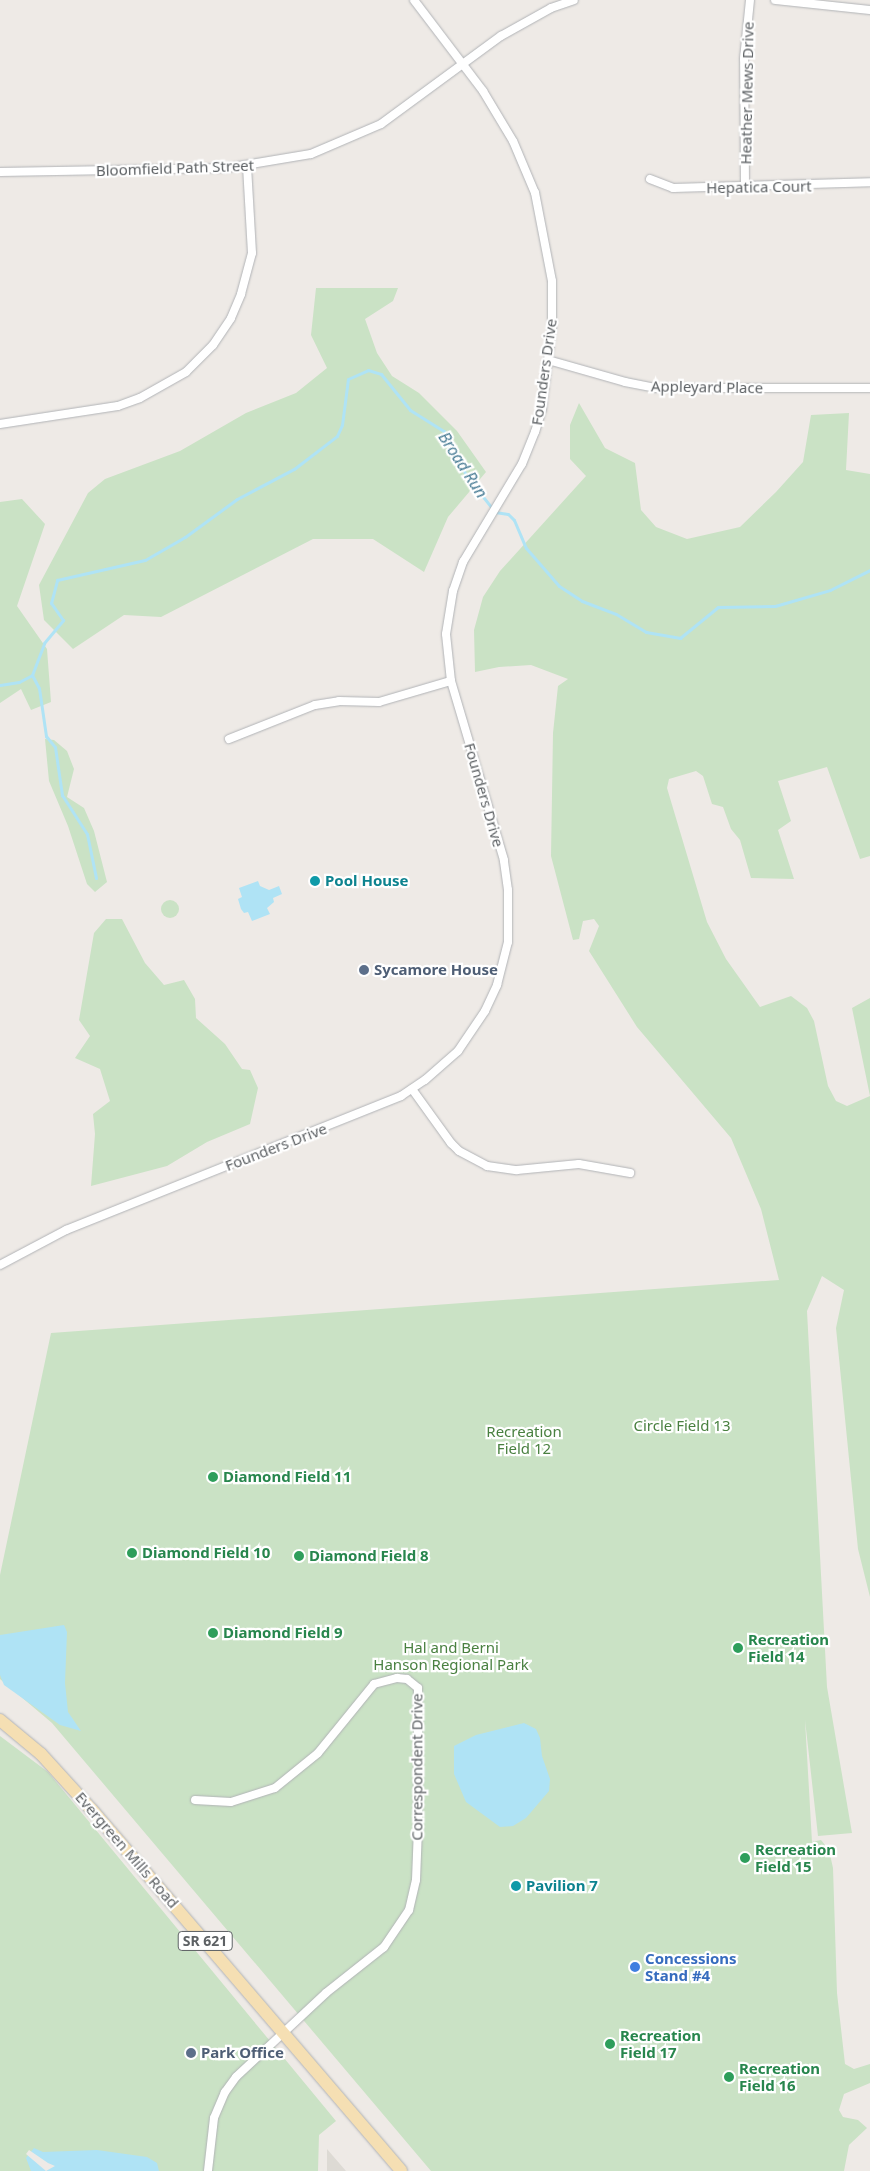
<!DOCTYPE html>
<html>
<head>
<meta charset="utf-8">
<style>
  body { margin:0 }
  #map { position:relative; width:870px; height:2171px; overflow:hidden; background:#eeeae6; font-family:"Noto Sans",sans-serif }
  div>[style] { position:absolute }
  .education>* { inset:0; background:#dddad4 }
  .green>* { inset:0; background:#cae2c5 }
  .round { border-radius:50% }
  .water>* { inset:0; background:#afe3f5 }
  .pier>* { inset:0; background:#eeeae6 }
  .stream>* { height:3px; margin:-1.5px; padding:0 1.5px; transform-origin:1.5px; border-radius:1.5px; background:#afe3f5 }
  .roads { filter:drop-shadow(0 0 1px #b1b3b6) drop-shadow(0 0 1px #b1b3b6) }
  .street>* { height:8px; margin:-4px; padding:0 4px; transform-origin:4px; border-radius:4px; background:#fff }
  .primary>* { height:12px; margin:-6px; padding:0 6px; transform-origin:6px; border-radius:6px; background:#f5dfb3 }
  .dots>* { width:14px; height:14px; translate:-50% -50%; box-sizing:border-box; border:2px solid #fff; border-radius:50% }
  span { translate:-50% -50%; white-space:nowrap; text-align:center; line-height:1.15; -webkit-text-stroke:4.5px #fff; paint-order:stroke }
  .shield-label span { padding:1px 4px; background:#fff; border:1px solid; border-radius:4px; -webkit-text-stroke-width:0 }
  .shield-label { font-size:14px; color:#5d6164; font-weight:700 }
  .street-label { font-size:15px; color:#5d6164 }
  .culture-label { font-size:15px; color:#0d838f; font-weight:700 }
  .left { translate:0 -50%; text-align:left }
  .service-label { font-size:15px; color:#4e5e75; font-weight:700 }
  .park-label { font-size:15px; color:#498040 }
  .leisure-label { font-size:15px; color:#27864d; font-weight:700 }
  .shop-label { font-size:15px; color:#366cbe; font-weight:700 }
  .water-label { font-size:16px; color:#477b94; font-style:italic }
</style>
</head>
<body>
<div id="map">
  <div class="education">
    <div style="clip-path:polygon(327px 2149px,333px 2156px,346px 2171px,327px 2171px)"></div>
  </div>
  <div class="green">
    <div style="clip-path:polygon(316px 288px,398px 288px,393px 301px,365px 319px,377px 353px,392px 376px,419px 393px,457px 431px,486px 472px,448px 517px,424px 572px,373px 539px,313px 539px,161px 617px,124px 615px,73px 649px,44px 620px,39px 585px,88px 493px,105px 479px,180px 451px,246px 413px,296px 393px,327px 368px,311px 335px)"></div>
    <div style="clip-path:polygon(579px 403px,605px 448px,635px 463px,641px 510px,656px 527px,687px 539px,740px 527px,776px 492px,803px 462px,811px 415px,849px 413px,846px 470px,870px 474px,870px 856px,860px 859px,827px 767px,778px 781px,791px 821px,778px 830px,794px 879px,751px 878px,740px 840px,731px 829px,723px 807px,712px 804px,703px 776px,696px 771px,669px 779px,667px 788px,707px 922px,726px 959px,760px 1007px,791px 996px,807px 1008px,814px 1021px,828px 1086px,836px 1101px,847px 1106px,870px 1096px,852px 1008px,870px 998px,870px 1597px,858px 1549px,836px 1328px,844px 1290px,822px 1276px,807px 1311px,827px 1687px,852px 1833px,818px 1836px,805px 1720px,812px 1842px,821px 1840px,829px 1850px,833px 1868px,837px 1993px,845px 2064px,854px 2069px,870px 2064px,870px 2083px,844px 2094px,839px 2110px,843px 2117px,858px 2120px,867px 2128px,849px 2145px,844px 2171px,431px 2171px,52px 1723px,0 1679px,0 1575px,51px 1333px,779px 1280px,761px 1209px,731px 1138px,637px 1027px,589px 951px,599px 926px,594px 919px,583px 921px,579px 939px,573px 940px,551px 856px,553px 733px,558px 686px,568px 679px,531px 665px,499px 667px,475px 672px,474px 630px,483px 597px,500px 571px,586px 476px,570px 459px,570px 425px)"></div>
    <div style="clip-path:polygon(22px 499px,45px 524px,17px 606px,47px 649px,51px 702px,31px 710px,21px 689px,0 703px,0 502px)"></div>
    <div style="clip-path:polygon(45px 739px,54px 740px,67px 751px,74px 769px,67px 797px,84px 808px,94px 831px,107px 882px,95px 892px,87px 884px,68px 826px,49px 781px)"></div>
    <div class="round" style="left:161px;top:900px;width:18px;height:18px"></div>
    <div style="clip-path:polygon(106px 919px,122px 919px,145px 963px,164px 985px,184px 980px,195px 999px,196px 1018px,225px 1044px,242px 1069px,250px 1070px,258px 1088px,250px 1124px,207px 1142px,167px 1166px,91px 1186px,95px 1134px,93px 1114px,110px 1101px,100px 1069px,75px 1058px,90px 1036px,79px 1020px,94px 933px)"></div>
    <div style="clip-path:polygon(0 1736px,48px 1772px,336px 2121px,319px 2135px,318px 2171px,0 2171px)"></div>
  </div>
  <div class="water">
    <div style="clip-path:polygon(258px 881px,260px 886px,269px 890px,279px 886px,282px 894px,273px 898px,274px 902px,267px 908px,270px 914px,252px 921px,248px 912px,244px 913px,241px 909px,238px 899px,242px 897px,239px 888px)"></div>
    <div style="clip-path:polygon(64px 1625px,67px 1632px,65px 1683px,68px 1712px,81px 1731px,60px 1725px,4px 1685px,0 1675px,0 1635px)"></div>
    <div style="clip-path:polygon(524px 1723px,536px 1729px,540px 1738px,542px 1756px,550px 1779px,549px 1791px,526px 1818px,513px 1826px,500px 1827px,466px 1802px,454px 1774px,454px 1746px,476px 1735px)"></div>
    <div style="clip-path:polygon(34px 2148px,43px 2152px,97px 2150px,147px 2157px,157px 2163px,159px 2171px,31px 2171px,26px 2158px)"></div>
  </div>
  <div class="pier">
    <div style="clip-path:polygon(29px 2150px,48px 2163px,55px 2166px,46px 2171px,26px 2154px)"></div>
  </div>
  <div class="stream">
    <div style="left:32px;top:675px;width:34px;rotate:-69deg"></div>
    <div style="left:44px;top:643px;width:30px;rotate:-50deg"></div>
    <div style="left:63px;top:620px;width:21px;rotate:-125deg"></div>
    <div style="left:51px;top:603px;width:24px;rotate:-75deg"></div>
    <div style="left:57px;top:580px;width:90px;rotate:-12.8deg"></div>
    <div style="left:145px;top:560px;width:46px;rotate:-29.9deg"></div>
    <div style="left:185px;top:537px;width:64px;rotate:-36.2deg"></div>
    <div style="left:237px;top:499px;width:64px;rotate:-27.8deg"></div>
    <div style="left:294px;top:469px;width:54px;rotate:-37.5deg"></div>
    <div style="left:337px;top:436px;width:12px;rotate:-66deg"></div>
    <div style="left:342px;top:425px;width:46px;rotate:-82.6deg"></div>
    <div style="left:348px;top:379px;width:22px;rotate:-24deg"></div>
    <div style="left:368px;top:370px;width:14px;rotate:17deg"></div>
    <div style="left:381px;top:374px;width:46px;rotate:51.1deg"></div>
    <div style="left:410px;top:410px;width:40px;rotate:32deg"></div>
    <div style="left:444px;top:431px;width:49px;rotate:63.4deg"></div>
    <div style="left:466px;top:475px;width:47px;rotate:51.9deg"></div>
    <div style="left:495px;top:512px;width:13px;rotate:9deg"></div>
    <div style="left:508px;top:514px;width:8px;rotate:45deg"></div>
    <div style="left:514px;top:520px;width:30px;rotate:67deg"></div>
    <div style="left:526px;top:548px;width:50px;rotate:49deg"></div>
    <div style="left:559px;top:586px;width:27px;rotate:33deg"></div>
    <div style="left:582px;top:601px;width:36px;rotate:21deg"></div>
    <div style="left:616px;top:614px;width:35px;rotate:31deg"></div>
    <div style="left:646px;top:632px;width:35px;rotate:10deg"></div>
    <div style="left:680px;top:638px;width:49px;rotate:-39.2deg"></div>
    <div style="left:718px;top:607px;width:57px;rotate:-1deg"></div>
    <div style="left:775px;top:606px;width:57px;rotate:-16.2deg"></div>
    <div style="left:830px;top:590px;width:45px;rotate:-26.6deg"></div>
    <div style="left:32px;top:675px;width:15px;rotate:62deg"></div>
    <div style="left:39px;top:688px;width:49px;rotate:81.7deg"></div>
    <div style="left:46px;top:736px;width:14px;rotate:51deg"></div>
    <div style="left:55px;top:747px;width:49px;rotate:81.7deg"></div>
    <div style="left:62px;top:795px;width:46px;rotate:57.3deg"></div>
    <div style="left:87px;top:834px;width:45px;rotate:78.4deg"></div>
    <div style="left:0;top:685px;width:19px;rotate:-9deg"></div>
    <div style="left:19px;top:682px;width:15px;rotate:-28deg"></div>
  </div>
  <div class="roads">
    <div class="street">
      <div style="left:775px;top:0;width:96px;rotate:6deg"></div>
      <div style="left:0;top:172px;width:227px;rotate:-1deg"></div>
      <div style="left:227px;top:168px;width:85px;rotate:-9.5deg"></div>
      <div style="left:311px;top:154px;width:76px;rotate:-23.2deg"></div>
      <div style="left:381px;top:124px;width:149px;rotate:-36.3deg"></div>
      <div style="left:501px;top:36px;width:57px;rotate:-29.2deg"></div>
      <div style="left:551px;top:8px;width:24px;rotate:-19deg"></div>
      <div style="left:650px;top:179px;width:25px;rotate:21deg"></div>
      <div style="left:673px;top:188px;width:197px;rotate:-1.7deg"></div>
      <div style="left:745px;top:187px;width:128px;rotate:-90.4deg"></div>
      <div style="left:744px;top:59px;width:59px;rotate:-84.2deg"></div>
      <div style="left:548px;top:360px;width:80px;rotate:15.9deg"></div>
      <div style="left:625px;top:382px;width:32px;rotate:11deg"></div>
      <div style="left:656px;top:388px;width:214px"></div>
      <div style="left:0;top:424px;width:119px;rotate:-8.7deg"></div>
      <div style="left:118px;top:406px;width:23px;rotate:-20deg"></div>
      <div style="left:140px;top:398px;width:53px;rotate:-29.5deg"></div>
      <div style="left:186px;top:372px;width:38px;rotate:-45deg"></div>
      <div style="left:213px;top:345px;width:32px;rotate:-56deg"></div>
      <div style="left:231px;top:318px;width:26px;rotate:-67deg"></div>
      <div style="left:241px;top:294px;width:42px;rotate:-75deg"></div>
      <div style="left:252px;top:253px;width:86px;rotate:-93.3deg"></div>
      <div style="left:229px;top:739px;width:92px;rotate:-21.6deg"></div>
      <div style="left:315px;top:705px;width:24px;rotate:-9deg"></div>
      <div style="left:339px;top:701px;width:40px;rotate:1.4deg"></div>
      <div style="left:379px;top:702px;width:75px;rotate:-16.3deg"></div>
      <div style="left:412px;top:1089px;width:67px;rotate:54.2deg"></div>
      <div style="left:451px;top:1143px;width:11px;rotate:45deg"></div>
      <div style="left:459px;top:1151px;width:32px;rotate:28deg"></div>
      <div style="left:487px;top:1166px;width:30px;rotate:8deg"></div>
      <div style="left:517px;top:1170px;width:62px;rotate:-5.5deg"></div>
      <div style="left:579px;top:1164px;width:52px;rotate:10deg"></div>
      <div style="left:0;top:1265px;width:75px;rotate:-27.9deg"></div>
      <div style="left:66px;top:1230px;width:361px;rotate:-21.8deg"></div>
      <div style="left:401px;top:1096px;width:29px;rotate:-34deg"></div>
      <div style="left:425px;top:1080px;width:44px;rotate:-41.3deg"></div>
      <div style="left:458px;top:1051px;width:48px;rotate:-56deg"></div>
      <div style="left:485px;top:1011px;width:29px;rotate:-65deg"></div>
      <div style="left:497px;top:985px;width:44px;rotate:-75.7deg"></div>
      <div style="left:508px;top:942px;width:52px;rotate:-90deg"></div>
      <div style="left:508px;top:890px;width:30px;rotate:-98deg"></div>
      <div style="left:504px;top:860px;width:187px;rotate:-106.5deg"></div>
      <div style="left:451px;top:681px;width:47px;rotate:-96.1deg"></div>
      <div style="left:446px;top:634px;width:44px;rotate:-80.8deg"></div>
      <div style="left:453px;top:591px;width:31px;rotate:-71deg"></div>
      <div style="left:463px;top:562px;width:114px;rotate:-59deg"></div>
      <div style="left:522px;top:464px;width:35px;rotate:-68deg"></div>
      <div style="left:535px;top:432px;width:24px;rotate:-73deg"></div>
      <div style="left:542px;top:409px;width:82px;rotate:-83deg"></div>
      <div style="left:552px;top:328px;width:47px;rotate:-90deg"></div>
      <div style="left:552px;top:281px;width:90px;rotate:-100.9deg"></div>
      <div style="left:535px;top:193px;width:56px;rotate:-112.9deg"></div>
      <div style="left:513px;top:141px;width:58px;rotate:-121deg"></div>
      <div style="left:483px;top:91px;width:114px;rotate:-127.2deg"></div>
      <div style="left:195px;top:1800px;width:36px;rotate:3deg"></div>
      <div style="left:231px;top:1802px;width:46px;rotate:-17.7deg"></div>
      <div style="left:275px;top:1788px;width:55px;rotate:-39.1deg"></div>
      <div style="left:318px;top:1753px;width:89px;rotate:-50.9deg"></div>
      <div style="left:374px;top:1684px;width:24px;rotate:-15deg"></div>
      <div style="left:397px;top:1678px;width:10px;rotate:6deg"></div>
      <div style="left:407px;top:1679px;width:14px;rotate:39deg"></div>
      <div style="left:418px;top:1688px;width:140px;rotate:90deg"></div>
      <div style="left:418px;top:1828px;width:52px;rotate:92.2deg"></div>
      <div style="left:416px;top:1880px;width:31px;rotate:103deg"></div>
      <div style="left:409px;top:1910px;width:45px;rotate:124deg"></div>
      <div style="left:384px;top:1947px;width:74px;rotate:141.6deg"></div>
      <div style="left:326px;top:1993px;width:123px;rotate:137deg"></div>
      <div style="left:236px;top:2077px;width:19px;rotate:126deg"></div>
      <div style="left:225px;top:2092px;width:28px;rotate:113deg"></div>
      <div style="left:214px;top:2118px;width:53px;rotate:96.5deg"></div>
    </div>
    <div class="primary">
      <div style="left:0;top:1720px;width:53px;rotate:39.7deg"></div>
      <div style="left:41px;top:1754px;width:76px;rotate:47.7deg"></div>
      <div style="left:92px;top:1810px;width:475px;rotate:49.4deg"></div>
    </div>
  </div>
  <div class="dots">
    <div style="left:315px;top:881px;background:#0f9aa8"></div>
    <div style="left:364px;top:970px;background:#5c6f8a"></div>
    <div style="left:213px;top:1477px;background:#2e9e5b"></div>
    <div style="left:132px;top:1553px;background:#2e9e5b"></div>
    <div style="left:299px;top:1556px;background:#2e9e5b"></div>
    <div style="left:213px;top:1633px;background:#2e9e5b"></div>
    <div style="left:738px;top:1648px;background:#2e9e5b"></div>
    <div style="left:745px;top:1858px;background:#2e9e5b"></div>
    <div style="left:516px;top:1886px;background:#0f9aa8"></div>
    <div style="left:635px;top:1967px;background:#3f7fe0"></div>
    <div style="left:610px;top:2044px;background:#2e9e5b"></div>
    <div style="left:191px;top:2053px;background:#5c6f8a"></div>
    <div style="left:729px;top:2077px;background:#2e9e5b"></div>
  </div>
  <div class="shield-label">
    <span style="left:205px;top:1941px">SR 621</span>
  </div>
  <div class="street-label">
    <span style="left:747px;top:93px;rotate:-89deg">Heather Mews Drive</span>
    <span style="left:175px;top:168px;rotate:-2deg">Bloomfield Path Street</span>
    <span style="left:759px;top:187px;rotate:-1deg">Hepatica Court</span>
    <span style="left:544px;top:372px;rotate:-82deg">Founders Drive</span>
    <span style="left:707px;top:387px;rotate:1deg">Appleyard Place</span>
    <span style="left:484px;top:795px;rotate:74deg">Founders Drive</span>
    <span style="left:276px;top:1147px;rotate:-21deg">Founders Drive</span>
    <span style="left:417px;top:1767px;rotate:-90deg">Correspondent Drive</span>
    <span style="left:127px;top:1850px;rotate:49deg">Evergreen Mills Road</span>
  </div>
  <div class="culture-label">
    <span class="left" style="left:325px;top:881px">Pool House</span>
    <span class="left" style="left:526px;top:1886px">Pavilion 7</span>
  </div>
  <div class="service-label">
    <span class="left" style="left:374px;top:970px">Sycamore House</span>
    <span class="left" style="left:201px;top:2053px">Park Office</span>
  </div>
  <div class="park-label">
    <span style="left:682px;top:1426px">Circle Field 13</span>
    <span style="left:524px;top:1440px">Recreation<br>Field 12</span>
    <span style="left:451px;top:1656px">Hal and Berni<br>Hanson Regional Park</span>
  </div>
  <div class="leisure-label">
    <span class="left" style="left:223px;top:1477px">Diamond Field 11</span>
    <span class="left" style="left:142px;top:1553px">Diamond Field 10</span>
    <span class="left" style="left:309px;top:1556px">Diamond Field 8</span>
    <span class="left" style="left:223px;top:1633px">Diamond Field 9</span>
    <span class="left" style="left:748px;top:1648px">Recreation<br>Field 14</span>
    <span class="left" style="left:755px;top:1858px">Recreation<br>Field 15</span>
    <span class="left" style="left:620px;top:2044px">Recreation<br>Field 17</span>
    <span class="left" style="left:739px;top:2077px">Recreation<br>Field 16</span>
  </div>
  <div class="shop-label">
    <span class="left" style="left:645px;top:1967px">Concessions<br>Stand #4</span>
  </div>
  <div class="water-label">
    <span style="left:463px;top:465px;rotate:57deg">Broad Run</span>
  </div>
</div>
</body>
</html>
